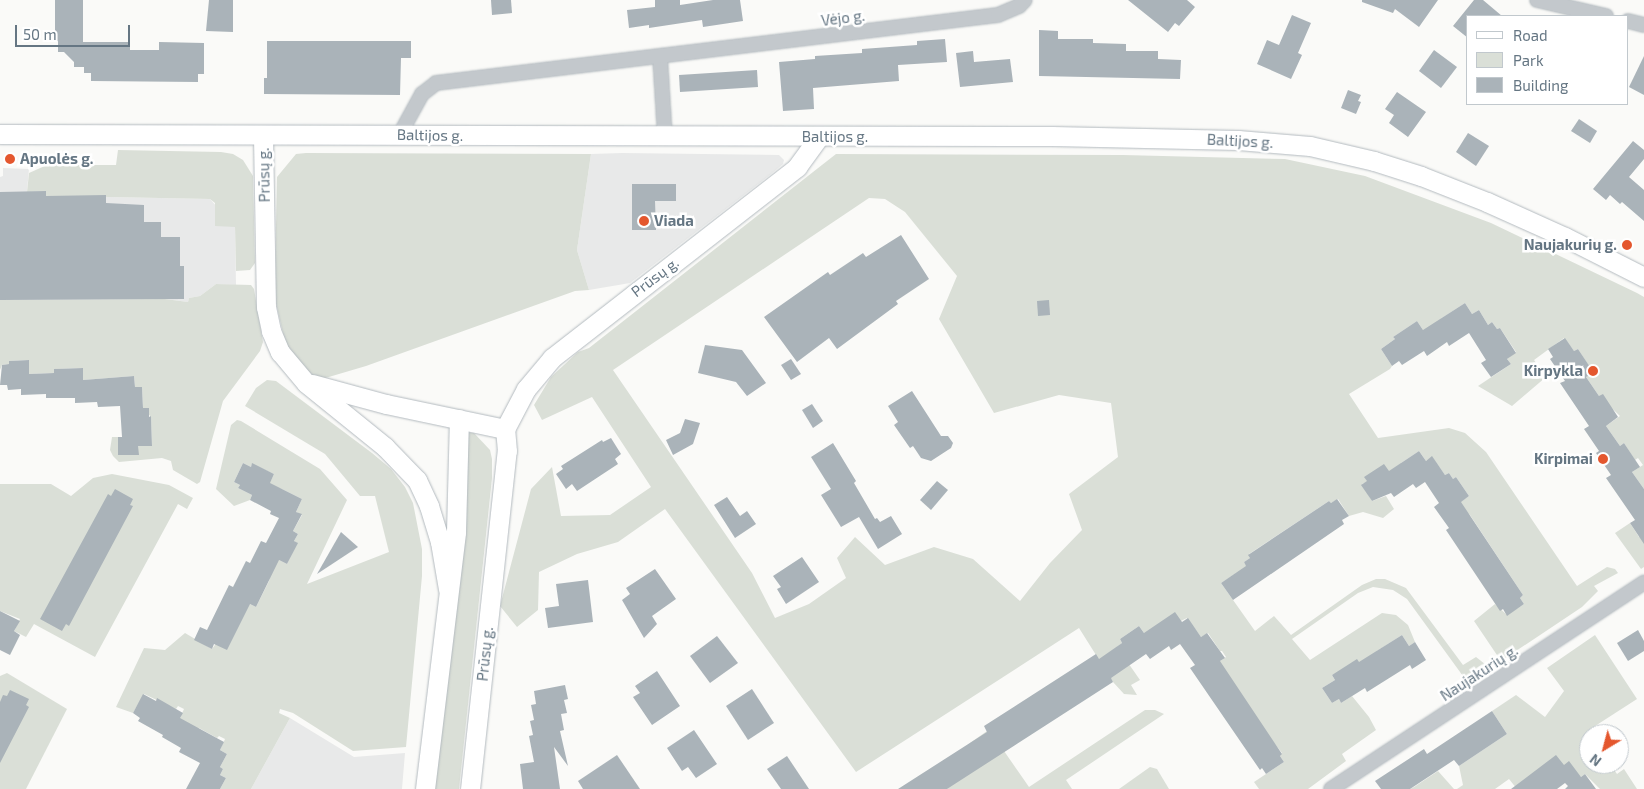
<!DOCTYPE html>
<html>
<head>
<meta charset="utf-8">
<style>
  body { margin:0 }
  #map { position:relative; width:1644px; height:789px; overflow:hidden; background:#fafaf8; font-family:"Exo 2",sans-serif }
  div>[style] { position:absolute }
  .built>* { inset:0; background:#e8e9e9 }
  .green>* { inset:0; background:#dadfd7 }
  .building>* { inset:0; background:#aab3b9 }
  .roads { filter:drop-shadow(0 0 1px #b3babf) drop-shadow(0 0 1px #b3babf) }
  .street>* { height:14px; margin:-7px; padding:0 7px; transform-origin:7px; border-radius:7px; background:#c3c8cc }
  .secondary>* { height:19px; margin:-9.5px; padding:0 9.5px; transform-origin:9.5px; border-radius:9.5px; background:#fff }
  .dots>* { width:14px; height:14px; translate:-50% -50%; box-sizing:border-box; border:2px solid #fff; border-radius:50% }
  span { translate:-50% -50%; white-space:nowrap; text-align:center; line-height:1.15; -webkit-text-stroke:5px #fff; paint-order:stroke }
  .street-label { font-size:15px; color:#657683 }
  .poi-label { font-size:15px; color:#657683; font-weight:700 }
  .left { translate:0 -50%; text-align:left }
  .right { translate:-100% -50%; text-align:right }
  .legend { position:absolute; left:1466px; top:15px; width:162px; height:90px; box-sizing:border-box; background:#fff; border:1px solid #c1c8cd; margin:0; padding:6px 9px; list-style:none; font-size:15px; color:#657683 }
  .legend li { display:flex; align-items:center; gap:10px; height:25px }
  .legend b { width:25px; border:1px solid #c1c8cd }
  .north { position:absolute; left:1579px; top:724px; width:50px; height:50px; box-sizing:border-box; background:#fff; border:1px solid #c1c8cd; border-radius:50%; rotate:217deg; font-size:14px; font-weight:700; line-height:20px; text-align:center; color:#657683 }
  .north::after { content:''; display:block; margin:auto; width:18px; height:22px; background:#e4572e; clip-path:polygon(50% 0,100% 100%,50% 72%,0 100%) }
  .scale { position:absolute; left:15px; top:25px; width:115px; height:22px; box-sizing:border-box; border:2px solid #657683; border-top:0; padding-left:6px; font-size:15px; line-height:18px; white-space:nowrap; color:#657683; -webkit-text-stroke:4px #fff; paint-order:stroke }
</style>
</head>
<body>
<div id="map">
  <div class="built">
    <div style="clip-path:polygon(622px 153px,779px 155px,784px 160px,783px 164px,771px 174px,630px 283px,589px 290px,577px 250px,591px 154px)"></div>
    <div style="clip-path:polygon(3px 168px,29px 169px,27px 191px,46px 191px,46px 203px,59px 196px,210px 199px,235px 227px,236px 285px,216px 284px,200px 296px,189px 298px,188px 302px,165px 299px,0 300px,0 177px,3px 176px)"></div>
    <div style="clip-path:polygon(290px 718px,354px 757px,405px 753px,402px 789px,251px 789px)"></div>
  </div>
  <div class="green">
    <div style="clip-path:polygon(118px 150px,221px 152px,233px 154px,243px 160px,253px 176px,255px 263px,250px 270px,236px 271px,235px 227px,215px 226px,215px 203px,210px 199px,59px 196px,46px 204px,46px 191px,27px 192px,29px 173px,47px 165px,116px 165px)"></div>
    <div style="clip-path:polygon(306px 153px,591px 154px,577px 250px,589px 290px,575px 291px,366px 366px,322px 379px,313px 376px,301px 367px,285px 342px,275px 299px,275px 275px,277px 177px,296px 154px)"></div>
    <div style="clip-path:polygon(evenodd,836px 154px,1123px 155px,1285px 159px,1365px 176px,1491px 223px,1637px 293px,1644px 297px,1644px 489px,1632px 472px,1643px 465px,1638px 458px,1635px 460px,1624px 443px,1620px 446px,1606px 426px,1620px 416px,1599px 396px,1586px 377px,1597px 371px,1592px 364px,1589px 366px,1578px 349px,1574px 351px,1564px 338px,1534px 360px,1546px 377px,1512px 406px,1478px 386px,1511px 364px,1507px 359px,1516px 352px,1500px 328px,1497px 329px,1492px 322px,1488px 325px,1479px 310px,1472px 314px,1465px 303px,1442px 318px,1425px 333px,1417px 321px,1393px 337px,1395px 339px,1381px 349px,1392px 366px,1390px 369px,1349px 394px,1378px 438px,1449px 428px,1465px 433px,1486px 452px,1577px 586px,1607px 567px,1615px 569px,1618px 573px,1594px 586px,1598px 591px,1582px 607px,1501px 661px,1474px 621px,1495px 604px,1507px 615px,1524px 604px,1520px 598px,1523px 595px,1470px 515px,1457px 504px,1469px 496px,1456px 477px,1453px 479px,1449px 473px,1445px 475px,1432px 457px,1426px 461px,1419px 451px,1401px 463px,1403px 467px,1362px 484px,1372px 501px,1386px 496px,1394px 509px,1383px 518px,1363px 512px,1349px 516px,1338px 499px,1331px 503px,1329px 501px,1249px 554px,1250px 558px,1244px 562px,1255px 579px,1250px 588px,1238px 572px,1221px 583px,1255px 631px,1274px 616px,1291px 635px,1362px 585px,1376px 579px,1385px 579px,1406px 588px,1463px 665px,1476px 657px,1490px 668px,1468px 683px,1407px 599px,1393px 590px,1373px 587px,1358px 593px,1292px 639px,1310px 660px,1382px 613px,1396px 615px,1408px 625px,1415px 642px,1409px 646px,1402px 635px,1377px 651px,1379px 656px,1332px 675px,1335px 680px,1322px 688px,1332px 703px,1339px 699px,1341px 703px,1352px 696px,1369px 717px,1376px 730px,1342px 754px,1346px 761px,1308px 789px,1259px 789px,1254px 782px,1284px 762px,1280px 756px,1282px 753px,1213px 666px,1226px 657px,1222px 651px,1220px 651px,1208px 633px,1201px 637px,1187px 618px,1147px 637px,1139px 626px,1120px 639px,1122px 643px,1117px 647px,1140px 680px,1131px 685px,1137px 695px,1124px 694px,1113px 682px,1079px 628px,856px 772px,665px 509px,618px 542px,577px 554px,539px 572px,538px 610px,517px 627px,500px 606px,531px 489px,552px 467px,561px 516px,610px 515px,651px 487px,592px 397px,542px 420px,534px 405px,551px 377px,578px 352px,589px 348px,836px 154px,869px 198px,885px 199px,905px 212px,957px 276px,939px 319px,994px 413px,1059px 395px,1111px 403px,1118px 457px,1069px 494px,1082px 530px,1050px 563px,1020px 601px,973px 559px,934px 547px,885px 565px,855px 537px,837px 558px,846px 578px,809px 604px,775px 618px,752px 573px,613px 370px,869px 198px)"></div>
    <div style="clip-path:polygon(216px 284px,251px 285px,254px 289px,263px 342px,260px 351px,223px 401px,200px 482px,197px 484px,173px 470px,171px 461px,162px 458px,119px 462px,113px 456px,110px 450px,112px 437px,118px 437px,119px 455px,138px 455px,138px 446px,152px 445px,151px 417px,143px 408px,142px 387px,135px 387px,134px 376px,83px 380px,82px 368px,55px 369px,54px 373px,29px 374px,29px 360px,9px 361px,9px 364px,2px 365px,0 370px,0 300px,165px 299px,188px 302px,189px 298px,200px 296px)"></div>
    <div style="clip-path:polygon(267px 380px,276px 381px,372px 453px,391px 469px,405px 487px,413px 503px,422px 549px,422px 576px,406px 747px,353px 751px,293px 713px,280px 709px,279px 713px,290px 718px,251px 789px,220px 789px,226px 778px,220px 775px,223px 769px,220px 767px,227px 754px,220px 750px,225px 739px,219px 736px,217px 738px,199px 728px,197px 732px,178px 722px,184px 709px,178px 706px,176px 709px,144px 694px,133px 713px,116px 707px,144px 648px,165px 650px,185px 633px,212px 649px,246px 602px,256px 607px,269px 581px,275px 558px,287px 564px,297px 543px,294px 541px,298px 534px,293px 531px,302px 515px,296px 512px,302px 499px,282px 489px,268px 486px,274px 474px,252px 464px,251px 467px,243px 463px,234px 482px,240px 485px,238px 488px,252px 495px,250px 500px,234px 506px,216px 489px,231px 425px,237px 420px,241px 421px,320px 469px,347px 500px,307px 584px,389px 552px,375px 496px,360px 496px,325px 454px,245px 406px,256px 388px)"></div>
    <div style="clip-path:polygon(466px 433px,474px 433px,490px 450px,492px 459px,492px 478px,459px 789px,434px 789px)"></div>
    <div style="clip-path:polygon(112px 474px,169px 485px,193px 498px,187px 509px,178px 504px,95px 657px,34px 624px,26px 637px,14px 631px,20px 619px,0 611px,0 484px,51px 484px,71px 496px,93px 478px)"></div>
    <div style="clip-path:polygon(1630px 523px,1639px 537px,1644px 534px,1644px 567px,1641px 569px,1615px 533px)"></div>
    <div style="clip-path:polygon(1595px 635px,1637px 699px,1592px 728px,1591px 734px,1589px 734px,1589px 764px,1610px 764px,1617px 774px,1624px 769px,1637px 789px,1600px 789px,1585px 774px,1581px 777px,1564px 765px,1517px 789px,1509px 779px,1495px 789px,1457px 789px,1463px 785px,1459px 766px,1507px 734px,1492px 711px,1516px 695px,1545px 717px,1564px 691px,1547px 668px)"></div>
    <div style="clip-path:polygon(7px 673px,67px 709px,26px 789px,0 789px,0 676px)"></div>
    <div style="clip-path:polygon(1145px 710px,1155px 710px,1164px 714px,1066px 780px,1072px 789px,947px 789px,970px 743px,987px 731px,1004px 751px,1029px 787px)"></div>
    <div style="clip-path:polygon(1150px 767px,1157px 769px,1169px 789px,1119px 789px)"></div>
    <div style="clip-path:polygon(1438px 771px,1454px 789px,1410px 789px,1414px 787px)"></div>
  </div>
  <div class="building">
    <div style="clip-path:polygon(55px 0,83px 0,83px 42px,130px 42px,130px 50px,159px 50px,159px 42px,204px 43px,204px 74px,198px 74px,198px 82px,91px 81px,91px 73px,84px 73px,84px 67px,74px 67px,74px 62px,64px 52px,58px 52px,58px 41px,55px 42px)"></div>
    <div style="clip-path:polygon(209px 0,233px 0,233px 32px,206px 31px)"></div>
    <div style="clip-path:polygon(491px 0,511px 0,512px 13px,492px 15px)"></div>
    <div style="clip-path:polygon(655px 0,680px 0,680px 5px,713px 0,740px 0,743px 21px,703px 27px,702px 20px,649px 28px,649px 25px,629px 28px,627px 10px,655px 7px)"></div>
    <div style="clip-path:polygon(1128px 0,1187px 0,1195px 7px,1179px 26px,1175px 23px,1168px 32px)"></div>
    <div style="clip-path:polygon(1362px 0,1438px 0,1419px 27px,1395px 9px,1393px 13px,1362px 2px)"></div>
    <div style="clip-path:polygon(1474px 0,1483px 0,1502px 16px,1468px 16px,1468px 38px,1453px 26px)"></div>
    <div style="clip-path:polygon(1292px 15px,1311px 23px,1298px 53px,1302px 55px,1291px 79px,1257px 64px,1267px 40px,1279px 45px)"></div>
    <div style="clip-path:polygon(1039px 30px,1058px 31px,1058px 39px,1093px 39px,1093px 43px,1126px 44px,1126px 51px,1158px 51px,1158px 59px,1181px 60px,1180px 79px,1039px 76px)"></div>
    <div style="clip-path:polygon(945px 39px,947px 62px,898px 65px,899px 81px,813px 88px,814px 109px,783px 111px,779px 62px,815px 59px,815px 56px,862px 53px,862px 49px,917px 45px,917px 41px)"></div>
    <div style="clip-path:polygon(267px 41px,411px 41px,411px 58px,401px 58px,400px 95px,264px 94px,264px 78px,267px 78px)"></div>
    <div style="clip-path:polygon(1434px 50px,1457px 67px,1441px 88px,1419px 71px)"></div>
    <div style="clip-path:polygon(973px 51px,974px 62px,1010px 59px,1013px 82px,960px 87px,956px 53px)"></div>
    <div style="clip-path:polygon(1644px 56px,1644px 95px,1629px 87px)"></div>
    <div style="clip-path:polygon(757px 70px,758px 87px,680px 92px,679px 75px)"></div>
    <div style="clip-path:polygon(1348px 90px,1361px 95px,1358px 101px,1361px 102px,1356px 114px,1341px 108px)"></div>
    <div style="clip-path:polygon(1397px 92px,1426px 112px,1408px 137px,1389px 123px,1394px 115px,1385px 109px)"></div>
    <div style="clip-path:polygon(1579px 119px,1597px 131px,1590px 143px,1571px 131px)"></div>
    <div style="clip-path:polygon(1468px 133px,1489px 146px,1476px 166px,1456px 152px)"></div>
    <div style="clip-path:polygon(1633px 141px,1644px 150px,1644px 159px,1629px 177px,1644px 190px,1644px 221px,1622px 202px,1620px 204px,1610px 195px,1606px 200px,1593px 189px)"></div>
    <div style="clip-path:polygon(632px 184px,676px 184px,676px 201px,655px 201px,656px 230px,632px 230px)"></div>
    <div style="clip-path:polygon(46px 191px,46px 196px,106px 195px,106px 203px,144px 205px,144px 222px,161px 222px,161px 237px,180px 237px,180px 266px,184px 266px,184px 299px,0 300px,0 192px)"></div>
    <div style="clip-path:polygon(901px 235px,929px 279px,896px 301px,898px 304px,837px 349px,829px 338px,797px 362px,764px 317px,828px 272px,830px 275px,863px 253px,866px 257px)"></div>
    <div style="clip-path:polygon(1049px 300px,1050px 315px,1038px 316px,1037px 301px)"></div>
    <div style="clip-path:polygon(1465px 303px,1472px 314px,1479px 310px,1488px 325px,1492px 322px,1497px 329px,1500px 328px,1516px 353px,1507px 359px,1511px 364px,1491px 377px,1481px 363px,1486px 360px,1469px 333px,1449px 346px,1447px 342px,1427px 356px,1424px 351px,1402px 365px,1399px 361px,1392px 366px,1381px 349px,1395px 339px,1393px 337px,1417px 321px,1423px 330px)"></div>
    <div style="clip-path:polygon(1565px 338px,1574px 351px,1578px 349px,1594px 373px,1586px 377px,1599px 396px,1603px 394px,1618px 417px,1606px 426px,1620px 446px,1624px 443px,1640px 467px,1632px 472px,1644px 489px,1644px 544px,1630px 523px,1635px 520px,1606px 478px,1611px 475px,1596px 453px,1599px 451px,1584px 429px,1589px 426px,1560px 383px,1565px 381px,1550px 359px,1553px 357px,1548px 349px)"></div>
    <div style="clip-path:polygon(705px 345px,742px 350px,766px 383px,747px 396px,736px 382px,698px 373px)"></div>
    <div style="clip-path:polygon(791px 359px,801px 374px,791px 380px,781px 365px)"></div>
    <div style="clip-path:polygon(29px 360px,29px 374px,54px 373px,54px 369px,83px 368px,83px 380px,134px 376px,135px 387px,142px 387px,143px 408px,149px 408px,149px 417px,151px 416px,152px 446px,138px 446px,139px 455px,118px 455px,118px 437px,122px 437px,120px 406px,98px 407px,97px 402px,75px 403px,75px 398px,46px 398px,46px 394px,21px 395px,21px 389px,8px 390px,7px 385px,0 385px,2px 365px,9px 364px,9px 361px)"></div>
    <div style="clip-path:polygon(912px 391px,941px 436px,948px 436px,953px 443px,951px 448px,931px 461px,921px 458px,913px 446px,910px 448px,894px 425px,898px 422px,888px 406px)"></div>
    <div style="clip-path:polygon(812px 404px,823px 421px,813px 428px,802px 410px)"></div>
    <div style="clip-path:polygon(685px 419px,700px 423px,693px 444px,673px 455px,666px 440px,680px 433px)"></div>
    <div style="clip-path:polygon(611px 438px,621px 454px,615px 459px,618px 464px,577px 491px,572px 484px,566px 489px,556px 474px,563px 469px,561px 466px,602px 440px,603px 442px)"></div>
    <div style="clip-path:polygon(833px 443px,856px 481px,854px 483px,875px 519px,877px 518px,880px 522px,891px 516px,902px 534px,878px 549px,859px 517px,841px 527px,821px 495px,831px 489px,811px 457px)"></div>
    <div style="clip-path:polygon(1419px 451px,1426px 461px,1432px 456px,1445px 475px,1449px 473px,1453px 479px,1456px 477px,1469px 496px,1461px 502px,1523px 595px,1520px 598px,1524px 604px,1507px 616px,1503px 609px,1500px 611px,1446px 530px,1449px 528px,1434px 507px,1439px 503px,1425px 482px,1416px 488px,1413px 484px,1394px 497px,1391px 493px,1372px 501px,1361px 485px,1367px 481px,1364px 477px,1384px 464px,1389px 471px)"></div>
    <div style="clip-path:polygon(243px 463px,251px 467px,252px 463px,274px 474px,270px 483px,302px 499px,296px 512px,302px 514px,293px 531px,298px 534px,294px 541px,298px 543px,287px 564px,279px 560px,256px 607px,250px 604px,227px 650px,214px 644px,212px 649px,194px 640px,200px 627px,207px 630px,229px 585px,233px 587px,246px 561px,250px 563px,261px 541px,266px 543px,279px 518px,270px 514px,271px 511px,250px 500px,252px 495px,238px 488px,240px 485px,234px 482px)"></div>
    <div style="clip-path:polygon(937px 481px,948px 490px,931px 510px,920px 500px)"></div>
    <div style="clip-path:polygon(115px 489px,133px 499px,130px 505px,133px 506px,69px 626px,66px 624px,62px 631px,40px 619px,108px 494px,111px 496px)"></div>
    <div style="clip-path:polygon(727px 497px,740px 516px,747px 511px,756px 524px,735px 538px,714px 505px)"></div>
    <div style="clip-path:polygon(1337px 499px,1349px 516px,1342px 520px,1344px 524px,1233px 600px,1221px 583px,1246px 566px,1244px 562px,1250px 558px,1248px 555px,1329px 501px,1331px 503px)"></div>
    <div style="clip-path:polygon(341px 532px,358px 547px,317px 574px)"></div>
    <div style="clip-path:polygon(802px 557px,819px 582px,786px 604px,777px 589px,781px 587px,773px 576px)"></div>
    <div style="clip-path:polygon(655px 569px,676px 599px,652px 616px,657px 624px,644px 638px,622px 600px,630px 594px,626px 588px)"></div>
    <div style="clip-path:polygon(588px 580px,593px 622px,548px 628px,545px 608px,559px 606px,556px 584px)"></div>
    <div style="clip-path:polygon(0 611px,20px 621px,14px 631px,20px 635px,10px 655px,0 650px)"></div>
    <div style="clip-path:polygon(1175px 612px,1182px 622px,1188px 618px,1201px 637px,1207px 633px,1225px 658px,1220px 661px,1282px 754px,1280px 756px,1284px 762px,1266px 774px,1262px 768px,1260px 770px,1190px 668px,1195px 665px,1180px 644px,1171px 650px,1169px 646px,1150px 659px,1146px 654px,1111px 678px,1113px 682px,947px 789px,898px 789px,987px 732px,984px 726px,1096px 654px,1099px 659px,1122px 643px,1120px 639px,1139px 626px,1144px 633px)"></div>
    <div style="clip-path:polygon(1638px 630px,1644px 641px,1644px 651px,1628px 661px,1617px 643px)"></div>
    <div style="clip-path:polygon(1402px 635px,1409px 646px,1415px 642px,1426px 660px,1412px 669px,1410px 665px,1367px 692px,1365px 688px,1341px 703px,1339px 699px,1332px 703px,1322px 688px,1335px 680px,1332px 675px,1357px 659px,1359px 662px)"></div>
    <div style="clip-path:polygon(717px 636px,738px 663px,710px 683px,690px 656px)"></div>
    <div style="clip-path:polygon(657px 671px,680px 706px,652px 725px,633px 697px,640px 693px,635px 686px)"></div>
    <div style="clip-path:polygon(565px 685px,568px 699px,564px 700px,567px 713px,561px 714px,564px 730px,560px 731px,568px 766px,554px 747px,560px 789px,523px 789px,520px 764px,534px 762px,529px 736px,533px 735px,530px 721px,534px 720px,531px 705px,536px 704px,534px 691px)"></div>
    <div style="clip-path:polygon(752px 689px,774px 723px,748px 740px,726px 706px)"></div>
    <div style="clip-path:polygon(10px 690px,29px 699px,26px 705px,29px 707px,0 763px,0 702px,3px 695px,7px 696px)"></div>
    <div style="clip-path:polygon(143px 694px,156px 701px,157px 698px,183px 713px,180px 718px,224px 742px,220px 750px,227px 754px,220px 767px,223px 769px,220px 775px,226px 778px,220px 789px,186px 789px,200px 763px,179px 752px,181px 748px,162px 737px,163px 735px,138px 721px,140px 718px,133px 713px)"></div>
    <div style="clip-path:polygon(1492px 711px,1507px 734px,1459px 766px,1454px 760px,1410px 789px,1381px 789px,1375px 781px,1424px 749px,1427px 754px)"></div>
    <div style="clip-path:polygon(694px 730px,717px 764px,696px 778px,688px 767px,682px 771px,667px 748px)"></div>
    <div style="clip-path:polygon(617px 755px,640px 789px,583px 789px,578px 781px)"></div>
    <div style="clip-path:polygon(1556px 755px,1564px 765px,1569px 761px,1581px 777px,1585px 774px,1596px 789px,1565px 789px,1568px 786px,1565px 783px,1557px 789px,1511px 789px)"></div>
    <div style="clip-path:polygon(787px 756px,809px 789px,781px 789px,767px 769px)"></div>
  </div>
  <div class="roads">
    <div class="street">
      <div style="left:1537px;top:0;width:71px;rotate:13.1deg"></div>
      <div style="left:1628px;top:21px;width:16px;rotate:14deg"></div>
      <div style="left:660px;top:56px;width:81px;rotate:86.5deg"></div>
      <div style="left:400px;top:134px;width:46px;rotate:-61.2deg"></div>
      <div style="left:422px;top:94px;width:18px;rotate:-38deg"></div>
      <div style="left:436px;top:83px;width:566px;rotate:-6.9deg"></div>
      <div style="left:998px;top:15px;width:23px;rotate:-23deg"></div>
      <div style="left:1019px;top:6px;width:8px;rotate:-45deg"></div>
      <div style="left:1331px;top:789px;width:375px;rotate:-33.4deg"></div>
    </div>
    <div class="secondary">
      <div style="left:0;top:134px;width:1052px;rotate:0.11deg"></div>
      <div style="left:1052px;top:136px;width:186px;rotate:1.2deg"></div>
      <div style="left:1238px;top:140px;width:72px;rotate:4.8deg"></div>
      <div style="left:1310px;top:146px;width:66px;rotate:13.2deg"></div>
      <div style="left:1374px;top:161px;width:49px;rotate:17.7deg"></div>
      <div style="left:1421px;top:176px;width:71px;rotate:21.5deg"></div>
      <div style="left:1487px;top:202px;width:85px;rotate:24.2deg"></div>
      <div style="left:1565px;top:237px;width:89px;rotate:26.9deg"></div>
      <div style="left:263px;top:136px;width:171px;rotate:89deg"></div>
      <div style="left:266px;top:307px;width:25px;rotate:78deg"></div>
      <div style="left:271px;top:331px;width:23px;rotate:67deg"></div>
      <div style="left:280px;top:352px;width:40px;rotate:50deg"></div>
      <div style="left:306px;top:383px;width:102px;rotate:39deg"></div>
      <div style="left:385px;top:447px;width:46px;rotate:45.9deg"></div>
      <div style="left:417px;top:480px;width:29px;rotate:65deg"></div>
      <div style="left:429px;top:506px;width:38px;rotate:73deg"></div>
      <div style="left:440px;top:542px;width:48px;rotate:80.3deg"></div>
      <div style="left:312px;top:384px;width:77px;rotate:15.1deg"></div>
      <div style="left:386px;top:404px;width:122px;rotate:11.9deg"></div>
      <div style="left:425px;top:789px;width:259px;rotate:-83.1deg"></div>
      <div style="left:456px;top:532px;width:113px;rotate:-88.5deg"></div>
      <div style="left:470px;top:789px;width:340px;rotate:-83.8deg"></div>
      <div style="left:507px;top:451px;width:22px;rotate:-95deg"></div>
      <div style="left:505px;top:429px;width:45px;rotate:-62.3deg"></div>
      <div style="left:526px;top:389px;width:40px;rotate:-50deg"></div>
      <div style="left:552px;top:358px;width:311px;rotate:-37.9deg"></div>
      <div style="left:797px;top:167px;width:37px;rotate:-54deg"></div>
    </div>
  </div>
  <div class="dots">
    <div style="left:10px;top:159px;background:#e4572e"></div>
    <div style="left:644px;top:221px;background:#e4572e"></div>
    <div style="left:1627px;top:245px;background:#e4572e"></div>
    <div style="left:1593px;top:371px;background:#e4572e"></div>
    <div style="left:1603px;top:459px;background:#e4572e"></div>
  </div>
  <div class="street-label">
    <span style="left:843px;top:18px;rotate:-7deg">Vėjo g.</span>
    <span style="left:430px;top:135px;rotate:1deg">Baltijos g.</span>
    <span style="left:835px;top:137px">Baltijos g.</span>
    <span style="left:1240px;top:141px;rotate:3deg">Baltijos g.</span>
    <span style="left:264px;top:175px;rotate:-91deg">Prūsų g.</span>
    <span style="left:655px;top:277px;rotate:-37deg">Prūsų g.</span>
    <span style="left:485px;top:654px;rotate:-84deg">Prūsų g.</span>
    <span style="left:1479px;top:673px;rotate:-33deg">Naujakurių g.</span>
  </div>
  <div class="poi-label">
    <span class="left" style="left:20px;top:159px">Apuolės g.</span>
    <span class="left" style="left:654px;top:221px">Viada</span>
    <span class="right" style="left:1617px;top:245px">Naujakurių g.</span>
    <span class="right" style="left:1583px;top:371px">Kirpykla</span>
    <span class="right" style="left:1593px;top:459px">Kirpimai</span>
  </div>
  <ul class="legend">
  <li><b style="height:6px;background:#fff"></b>Road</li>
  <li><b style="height:14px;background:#dadfd7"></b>Park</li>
  <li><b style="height:14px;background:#aab3b9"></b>Building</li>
  </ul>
  <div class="north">N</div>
  <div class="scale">50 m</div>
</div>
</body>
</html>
